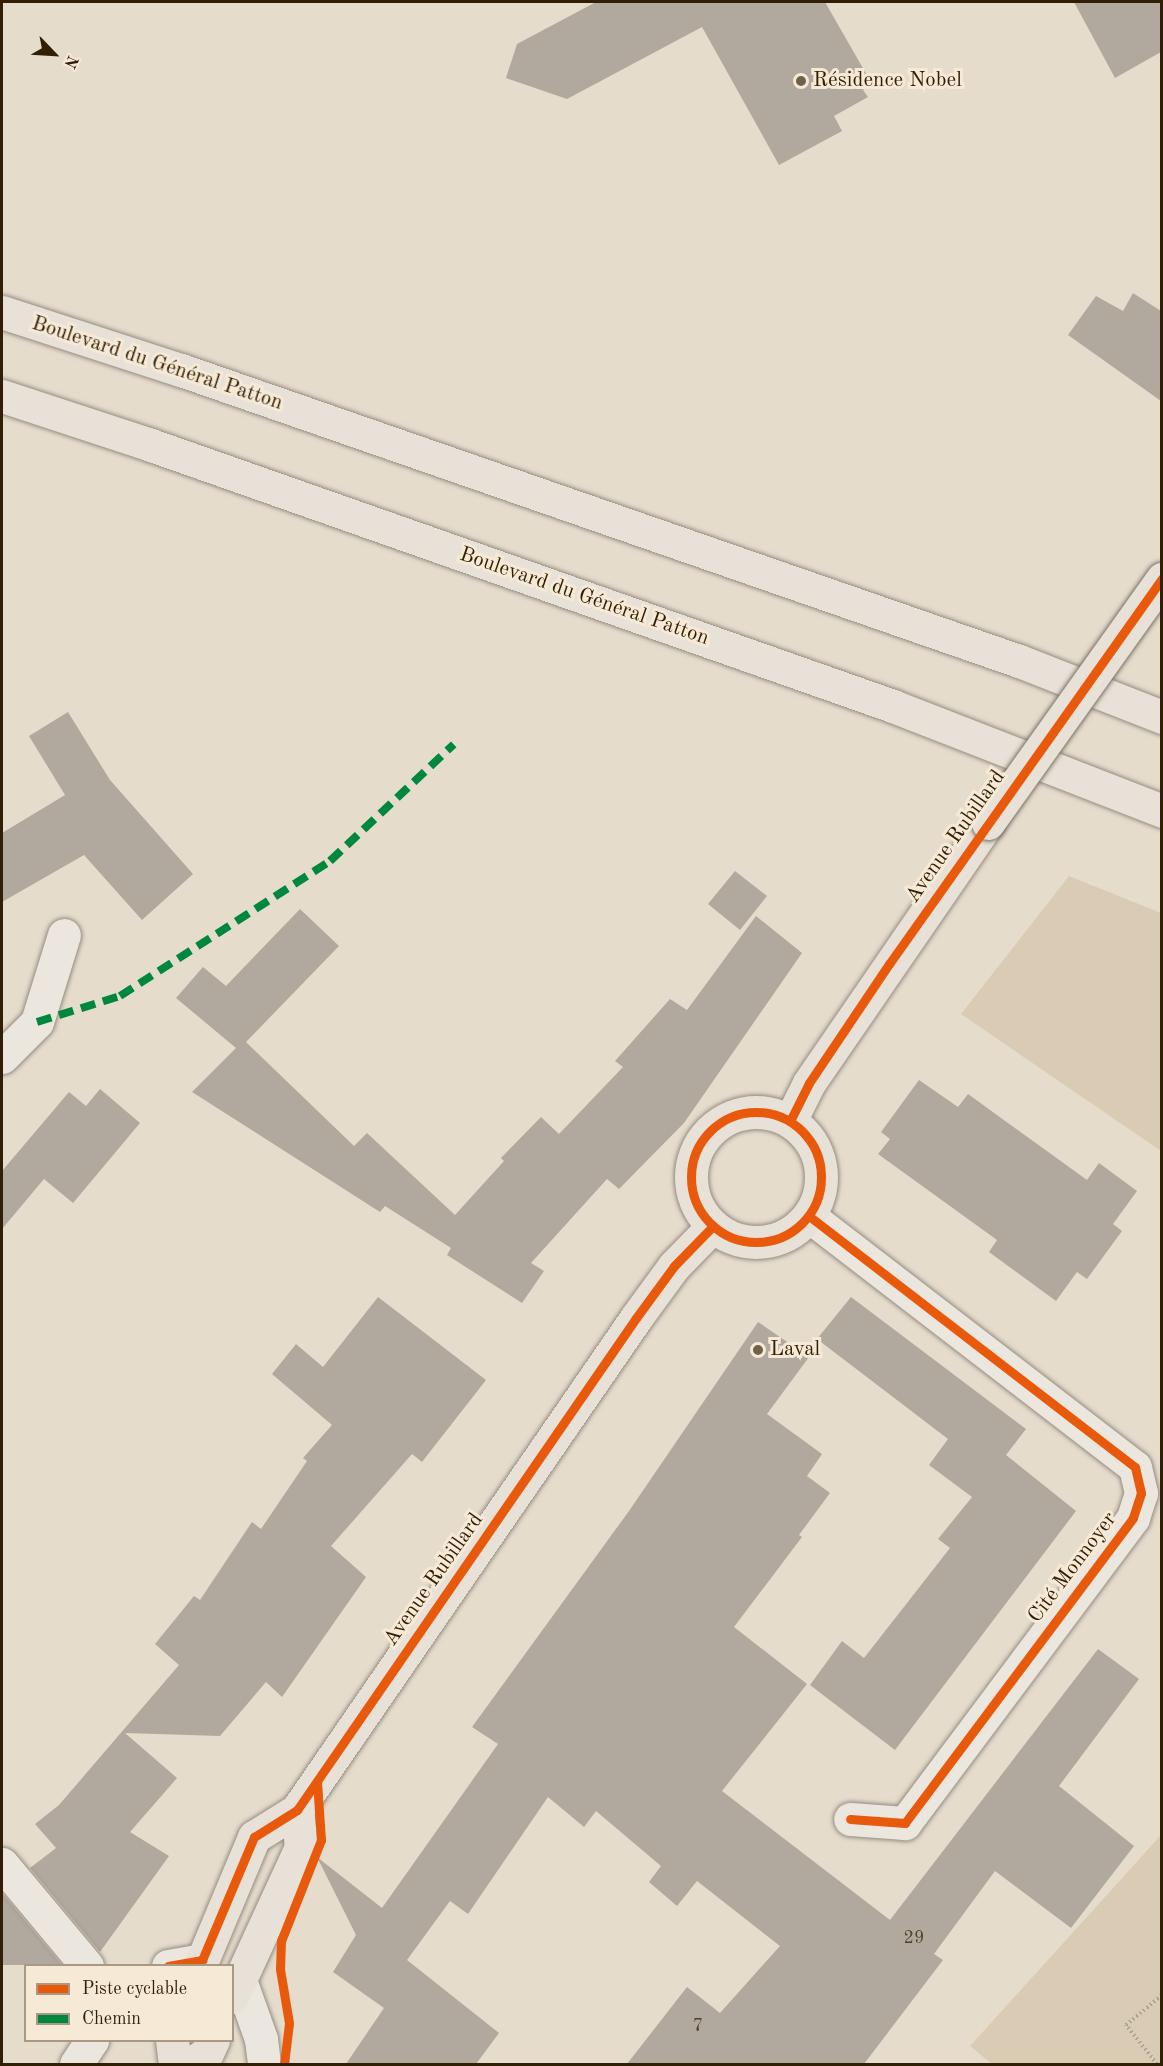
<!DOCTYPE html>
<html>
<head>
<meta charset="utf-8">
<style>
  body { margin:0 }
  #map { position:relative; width:1163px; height:2066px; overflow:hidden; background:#e6dccc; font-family:"Old Standard TT",serif }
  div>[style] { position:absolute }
  .green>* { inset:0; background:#daccb4 }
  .building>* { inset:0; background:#b1a99d }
  .path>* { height:4px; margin-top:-2px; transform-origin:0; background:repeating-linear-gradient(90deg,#a6a098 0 1.5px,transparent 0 4.5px) }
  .roads { filter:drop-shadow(0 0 2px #958d81) drop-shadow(0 0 2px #958d81) }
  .minor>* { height:33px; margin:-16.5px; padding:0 16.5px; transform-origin:16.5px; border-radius:16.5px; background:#ebe6de }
  .major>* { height:33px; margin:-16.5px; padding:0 16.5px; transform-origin:16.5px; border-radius:16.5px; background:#e8e1d8 }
  .major>.ring { margin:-16.5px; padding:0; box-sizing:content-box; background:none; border:33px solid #e8e1d8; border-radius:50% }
  .highway>* { height:33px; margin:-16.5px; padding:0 16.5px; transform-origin:16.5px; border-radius:16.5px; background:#e8e1d8 }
  .bridges { filter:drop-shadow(0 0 2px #7b7266) drop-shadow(0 0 2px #7b7266) }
  .major-bridge>* { height:33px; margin:-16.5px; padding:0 16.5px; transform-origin:16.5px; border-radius:16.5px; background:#e8e1d8 }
  .quiet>* { height:8px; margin-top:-4px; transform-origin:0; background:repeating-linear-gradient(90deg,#00873e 0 15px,transparent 0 23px) }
  .cycleway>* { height:9px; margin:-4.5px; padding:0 4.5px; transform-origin:4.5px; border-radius:4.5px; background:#e8590c }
  .cycleway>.ring { margin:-4.5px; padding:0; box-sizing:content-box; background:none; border:9px solid #e8590c; border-radius:50% }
  .dots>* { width:16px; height:16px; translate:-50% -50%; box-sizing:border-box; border:3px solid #f6ead7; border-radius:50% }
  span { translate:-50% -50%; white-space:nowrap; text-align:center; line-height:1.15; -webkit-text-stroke:6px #f6ead7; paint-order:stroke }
  .number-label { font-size:18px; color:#51422b }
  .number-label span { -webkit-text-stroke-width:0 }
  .poi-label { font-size:21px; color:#311f05 }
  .left { translate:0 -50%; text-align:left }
  .street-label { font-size:21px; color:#311f05 }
  .frame { position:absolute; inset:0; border:3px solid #311f05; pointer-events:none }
  .legend { position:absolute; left:24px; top:1964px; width:210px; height:78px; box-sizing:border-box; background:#f6ead7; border:2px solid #a79983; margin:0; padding:8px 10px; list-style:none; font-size:18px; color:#311f05 }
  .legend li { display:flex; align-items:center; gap:12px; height:30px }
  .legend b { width:30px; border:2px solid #a79983 }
  .north { position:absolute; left:24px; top:24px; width:60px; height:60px; -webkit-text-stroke:4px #f6ead7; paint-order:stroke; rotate:115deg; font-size:16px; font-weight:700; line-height:24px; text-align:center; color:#311f05 }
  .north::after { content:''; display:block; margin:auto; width:21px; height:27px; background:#311f05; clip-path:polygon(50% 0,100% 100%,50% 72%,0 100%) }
</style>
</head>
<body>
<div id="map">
  <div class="green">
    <div style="clip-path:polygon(1069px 876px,1161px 913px,1161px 1151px,961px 1014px)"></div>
    <div style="clip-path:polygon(1161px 1835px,1161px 2064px,992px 2064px,970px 2046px)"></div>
  </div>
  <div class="building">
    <div style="clip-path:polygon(596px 2px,825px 2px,872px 84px,863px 90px,868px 97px,834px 116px,842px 131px,779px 165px,702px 27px,567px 99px,506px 78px,517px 44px)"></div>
    <div style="clip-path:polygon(1074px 2px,1161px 2px,1161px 52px,1115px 78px)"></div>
    <div style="clip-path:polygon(1133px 293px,1161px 311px,1161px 401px,1068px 335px,1096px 296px,1123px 311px)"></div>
    <div style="clip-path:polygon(68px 712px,110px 780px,193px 874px,142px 920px,84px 855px,2px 902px,2px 833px,65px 795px,29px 736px)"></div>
    <div style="clip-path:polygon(735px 871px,767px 896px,740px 930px,708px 904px)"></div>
    <div style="clip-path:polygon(300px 909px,339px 946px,246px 1042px,354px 1146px,367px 1133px,455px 1215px,504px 1161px,501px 1158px,541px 1117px,559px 1134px,623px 1067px,615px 1061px,670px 999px,687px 1010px,756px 916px,802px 953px,684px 1123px,619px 1189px,607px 1179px,531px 1263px,544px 1271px,522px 1303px,447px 1255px,451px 1248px,385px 1206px,380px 1212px,192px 1092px,236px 1048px,176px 998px,203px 967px,226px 986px)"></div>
    <div style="clip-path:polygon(919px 1080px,958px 1107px,968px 1094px,1087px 1180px,1099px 1163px,1137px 1191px,1113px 1224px,1122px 1231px,1087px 1279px,1077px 1272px,1056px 1301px,989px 1252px,997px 1240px,878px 1154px,890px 1139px,881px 1132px)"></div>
    <div style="clip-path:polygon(100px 1089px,140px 1123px,73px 1203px,44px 1179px,2px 1229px,2px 1171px,69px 1092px,86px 1106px)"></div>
    <div style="clip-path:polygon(378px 1297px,486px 1380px,422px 1462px,412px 1454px,331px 1546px,366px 1577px,282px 1697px,266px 1682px,220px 1736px,125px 1733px,177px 1778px,130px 1832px,169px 1856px,100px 1952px,30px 1868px,56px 1848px,35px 1824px,59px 1805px,179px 1665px,155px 1644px,194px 1596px,200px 1600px,252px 1522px,261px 1529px,307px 1461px,303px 1458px,332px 1425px,272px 1374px,296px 1344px,323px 1367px)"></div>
    <div style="clip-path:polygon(851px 1297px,1026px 1429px,1006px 1455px,1076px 1511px,895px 1750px,810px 1685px,842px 1641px,864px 1658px,950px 1548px,938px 1539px,972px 1497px,929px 1465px,948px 1439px,817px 1339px)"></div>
    <div style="clip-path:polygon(758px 1322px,809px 1357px,767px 1414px,822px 1454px,807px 1476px,830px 1493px,799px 1535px,802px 1537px,734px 1627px,807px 1684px,722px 1791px,890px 1920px,1098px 1649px,1139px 1679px,1059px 1786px,1134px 1846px,1071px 1928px,995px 1871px,934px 1954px,943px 1960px,864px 2064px,627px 2064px,687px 1987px,720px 2013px,780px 1946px,697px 1881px,677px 1906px,649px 1882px,661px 1866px,596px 1811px,584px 1827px,548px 1797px,468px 1914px,450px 1901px,407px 1960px,499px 2033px,476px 2064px,346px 2064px,384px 2008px,333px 1972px,356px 1935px,317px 1857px,382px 1908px,498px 1744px,472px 1727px,629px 1511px)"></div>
    <div style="clip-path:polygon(2px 1893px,62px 1965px,2px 1965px)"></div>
  </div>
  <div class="path">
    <div style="left:1157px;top:2064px;width:50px;rotate:-128.5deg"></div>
    <div style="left:1126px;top:2025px;width:47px;rotate:-39.8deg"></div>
  </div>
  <div class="roads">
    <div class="minor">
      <div style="left:2px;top:1057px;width:49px;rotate:-45deg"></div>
      <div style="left:37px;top:1022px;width:91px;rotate:-72.8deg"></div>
      <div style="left:809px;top:1216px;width:411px;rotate:37.6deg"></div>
      <div style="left:1135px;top:1467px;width:27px;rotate:77deg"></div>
      <div style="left:1141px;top:1493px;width:26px;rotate:108deg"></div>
      <div style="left:1133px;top:1518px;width:381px;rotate:126.8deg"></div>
      <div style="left:905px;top:1823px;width:55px;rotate:-175.8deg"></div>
      <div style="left:2px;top:1864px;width:133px;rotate:50.2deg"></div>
      <div style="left:168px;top:1966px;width:35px;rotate:-10deg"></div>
      <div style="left:240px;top:1980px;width:63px;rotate:70.4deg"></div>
      <div style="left:261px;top:2039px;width:25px;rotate:83deg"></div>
      <div style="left:76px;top:2064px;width:29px;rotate:-56deg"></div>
    </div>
    <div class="major">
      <div class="ring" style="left:691px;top:1112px;width:97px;height:97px"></div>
      <div style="left:790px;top:1121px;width:42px;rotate:-63.4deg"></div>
      <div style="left:809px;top:1083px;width:316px;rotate:-55.5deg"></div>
      <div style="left:200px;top:1966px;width:140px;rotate:-67.3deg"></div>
      <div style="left:254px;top:1837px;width:51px;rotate:-32.1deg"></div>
      <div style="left:297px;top:1810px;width:597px;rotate:-55.43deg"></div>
      <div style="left:636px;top:1318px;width:64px;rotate:-53.8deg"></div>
      <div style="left:674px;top:1266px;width:56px;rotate:-45.7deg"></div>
      <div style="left:232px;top:1997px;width:165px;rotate:-65.3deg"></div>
      <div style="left:301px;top:1847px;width:37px;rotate:-96deg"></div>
      <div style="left:172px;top:2040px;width:24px;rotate:83deg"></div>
      <div style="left:191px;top:2064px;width:19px;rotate:-35deg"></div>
      <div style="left:207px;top:2053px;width:14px;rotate:-65deg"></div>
    </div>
    <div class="highway">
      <div style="left:2px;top:312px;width:188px;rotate:18deg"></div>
      <div style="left:181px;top:370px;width:887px;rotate:19.15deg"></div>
      <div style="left:1019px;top:661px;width:154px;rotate:21.4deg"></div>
      <div style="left:2px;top:396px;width:157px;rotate:18.2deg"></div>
      <div style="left:151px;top:445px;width:787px;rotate:19.38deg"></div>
      <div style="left:893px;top:706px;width:289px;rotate:21.3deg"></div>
    </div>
  </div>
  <div class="bridges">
    <div class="major-bridge">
      <div style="left:988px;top:823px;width:300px;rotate:-54.5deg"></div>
    </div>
  </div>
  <div class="quiet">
    <div style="left:37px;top:1022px;width:87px;rotate:-17.4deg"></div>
    <div style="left:120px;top:996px;width:250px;rotate:-32.7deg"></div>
    <div style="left:330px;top:861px;width:170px;rotate:-43.3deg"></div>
  </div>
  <div class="cycleway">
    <div class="ring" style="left:691px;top:1112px;width:121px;height:121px"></div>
    <div style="left:790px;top:1121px;width:42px;rotate:-63.4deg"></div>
    <div style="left:809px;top:1083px;width:143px;rotate:-56.1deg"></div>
    <div style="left:889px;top:964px;width:472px;rotate:-54.7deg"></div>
    <div style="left:809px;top:1216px;width:411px;rotate:37.6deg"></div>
    <div style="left:1135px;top:1467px;width:27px;rotate:77deg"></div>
    <div style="left:1141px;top:1493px;width:26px;rotate:108deg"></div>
    <div style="left:1133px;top:1518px;width:381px;rotate:126.8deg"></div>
    <div style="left:905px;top:1823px;width:55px;rotate:-175.8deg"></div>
    <div style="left:168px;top:1966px;width:35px;rotate:-10deg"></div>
    <div style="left:202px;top:1960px;width:134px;rotate:-67.1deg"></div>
    <div style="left:254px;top:1837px;width:51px;rotate:-32.1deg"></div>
    <div style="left:297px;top:1810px;width:597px;rotate:-55.43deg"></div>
    <div style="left:636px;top:1318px;width:64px;rotate:-53.8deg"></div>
    <div style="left:674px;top:1266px;width:56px;rotate:-45.7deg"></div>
    <div style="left:284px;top:2064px;width:41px;rotate:-83deg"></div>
    <div style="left:289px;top:2023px;width:55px;rotate:-99.5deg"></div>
    <div style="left:280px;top:1969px;width:28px;rotate:-88deg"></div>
    <div style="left:281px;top:1941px;width:109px;rotate:-68.4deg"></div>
    <div style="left:321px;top:1840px;width:59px;rotate:-93.9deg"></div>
  </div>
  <div class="dots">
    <div style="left:801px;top:81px;background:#70614b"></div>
    <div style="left:758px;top:1350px;background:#70614b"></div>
  </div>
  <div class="number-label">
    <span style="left:914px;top:1938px">29</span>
    <span style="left:698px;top:2026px">7</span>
  </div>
  <div class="poi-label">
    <span class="left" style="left:813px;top:81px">Résidence Nobel</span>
    <span class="left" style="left:770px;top:1350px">Laval</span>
  </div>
  <div class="street-label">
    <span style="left:157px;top:364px;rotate:18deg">Boulevard du Général Patton</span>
    <span style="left:584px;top:597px;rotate:19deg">Boulevard du Général Patton</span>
    <span style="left:956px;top:837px;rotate:-55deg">Avenue Rubillard</span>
    <span style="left:1073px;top:1568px;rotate:-53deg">Cité Monnoyer</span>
    <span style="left:434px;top:1580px;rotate:-55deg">Avenue Rubillard</span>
  </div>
  <div class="frame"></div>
  <ul class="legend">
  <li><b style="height:8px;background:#e8590c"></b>Piste cyclable</li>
  <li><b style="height:8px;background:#00873e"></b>Chemin</li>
  </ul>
  <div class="north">N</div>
</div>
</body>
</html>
